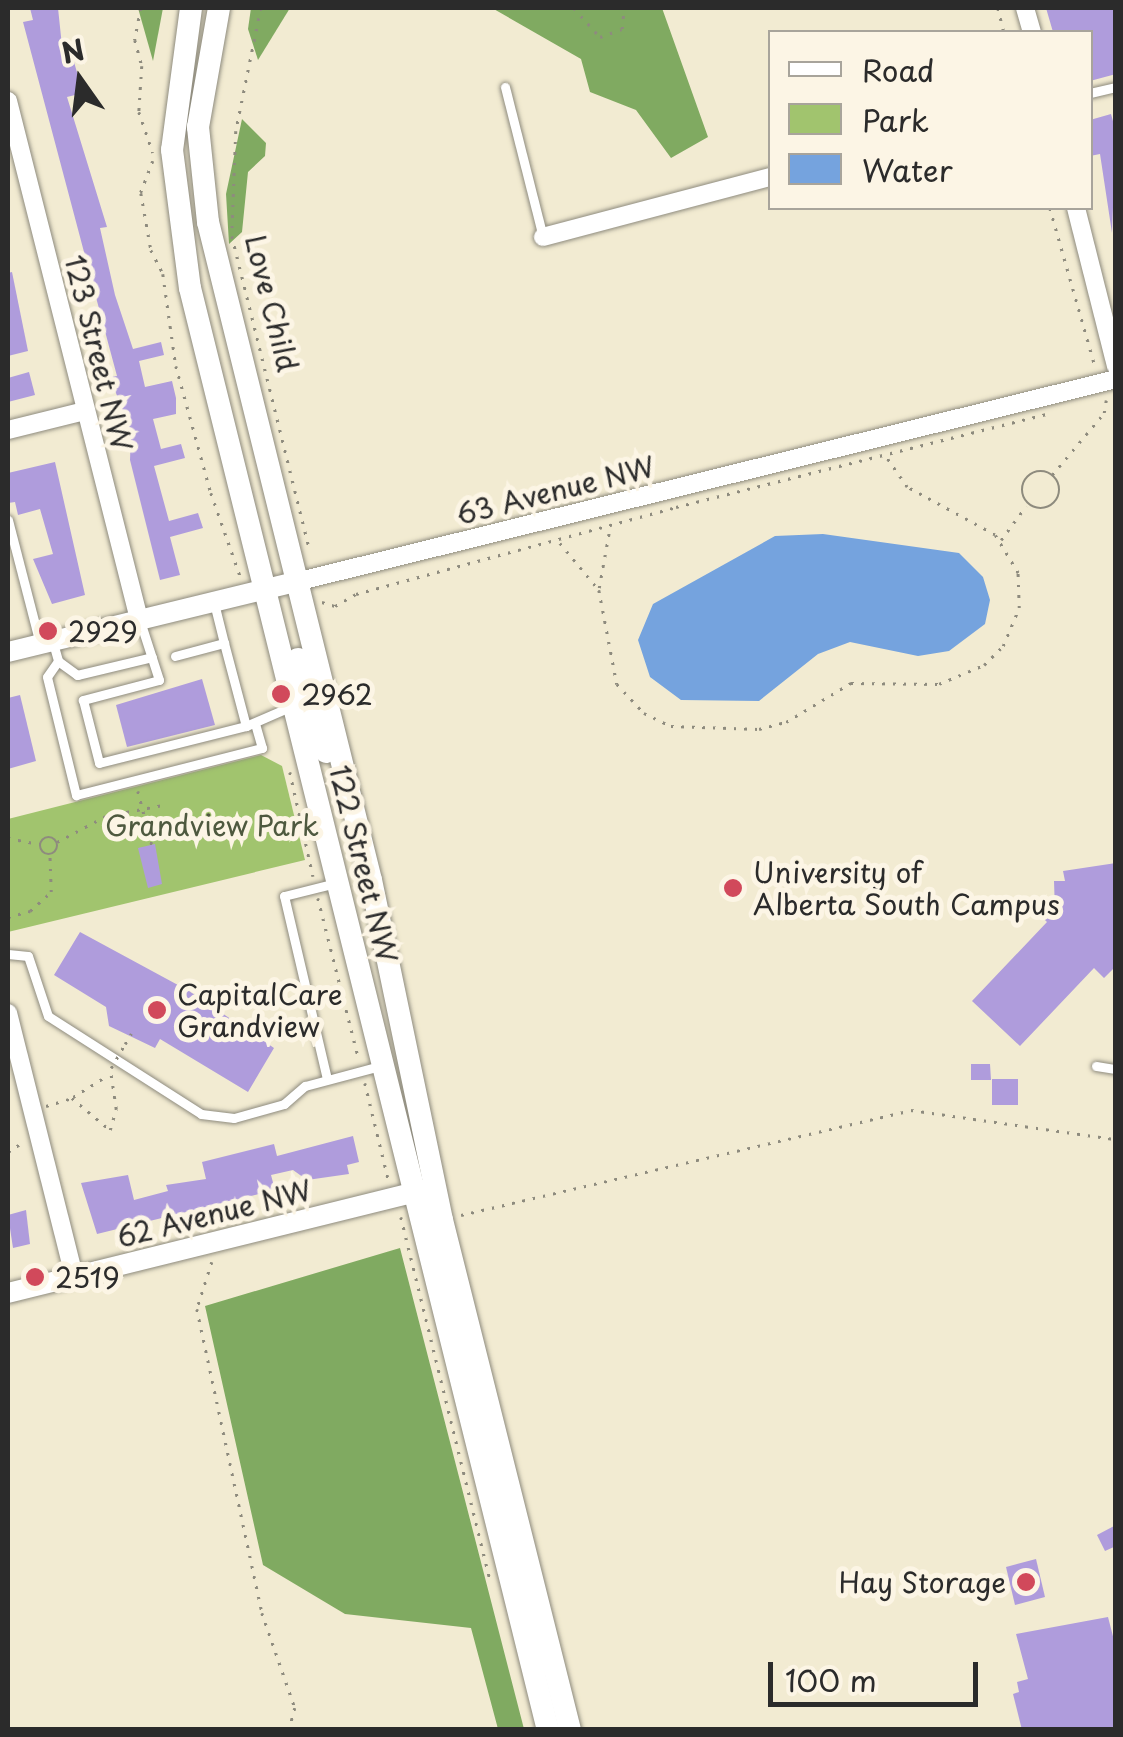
<!DOCTYPE html>
<html>
<head>
<meta charset="utf-8">
<style>
  body { margin:0 }
  #map { position:relative; width:1123px; height:1737px; overflow:hidden; background:#f2ebd2; font-family:"Playpen Sans",sans-serif }
  div>[style] { position:absolute }
  .green>* { inset:0; background:#a1c46e }
  .forest>* { inset:0; background:#80aa61 }
  .water>* { inset:0; background:#75a3de }
  .building>* { inset:0; background:#af9cdc }
  .path>* { height:2.5px; margin-top:-1.25px; transform-origin:0; background:repeating-linear-gradient(90deg,#8e8b7e 0 2.5px,transparent 0 10.5px) }
  .path>.ring { margin:-1.25px; padding:0; box-sizing:content-box; background:none; border:2.5px solid #8e8b7e; border-radius:50% }
  .roads { filter:drop-shadow(0 0 2px #8e8b7e) drop-shadow(0 0 2px #8e8b7e) }
  .service>* { height:9px; margin:-4.5px; padding:0 4.5px; transform-origin:4.5px; border-radius:4.5px; background:#fff }
  .minor>* { height:18px; margin:-9px; padding:0 9px; transform-origin:9px; border-radius:9px; background:#fff }
  .tertiary>* { height:20px; margin:-10px; padding:0 10px; transform-origin:10px; border-radius:10px; background:#fff }
  .secondary>* { height:22px; margin:-11px; padding:0 11px; transform-origin:11px; border-radius:11px; background:#fff }
  .path-bridge>* { height:2.5px; margin-top:-1.25px; transform-origin:0; background:repeating-linear-gradient(90deg,#8e8b7e 0 2.5px,transparent 0 10.5px) }
  .dots>* { width:28px; height:28px; translate:-50% -50%; box-sizing:border-box; border:5px solid #fcf5e5; border-radius:50% }
  span { translate:-50% -50%; white-space:nowrap; text-align:center; line-height:1.15; -webkit-text-stroke:10px #fcf5e5; paint-order:stroke }
  .street-label { font-size:28px; color:#2b2b2b }
  .poi-label { font-size:28px; color:#2b2b2b }
  .left { translate:0 -50%; text-align:left }
  .right { translate:-100% -50%; text-align:right }
  .park-label { font-size:28px; color:#4e593f }
  .frame { position:absolute; inset:0; border:10px solid #2b2b2b; pointer-events:none }
  .legend { position:absolute; left:768px; top:30px; width:325px; height:180px; box-sizing:border-box; background:#fcf5e5; border:2px solid #a8a49b; margin:0; padding:12px 18px; list-style:none; font-size:30px; color:#2b2b2b }
  .legend li { display:flex; align-items:center; gap:20px; height:50px }
  .legend b { width:50px; border:2px solid #a8a49b }
  .north { position:absolute; left:30px; top:30px; width:100px; height:100px; -webkit-text-stroke:8px #fcf5e5; paint-order:stroke; rotate:346deg; font-size:28px; font-weight:700; line-height:40px; text-align:center; color:#2b2b2b }
  .north::after { content:''; display:block; margin:auto; width:35px; height:45px; background:#2b2b2b; clip-path:polygon(50% 0,100% 100%,50% 72%,0 100%) }
  .scale { position:absolute; left:768px; top:1662px; width:210px; height:45px; box-sizing:border-box; border:5px solid #2b2b2b; border-top:0; padding-left:12px; font-size:30px; line-height:35px; white-space:nowrap; color:#2b2b2b; -webkit-text-stroke:8px #fcf5e5; paint-order:stroke }
</style>
</head>
<body>
<div id="map">
  <div class="green">
    <div style="clip-path:polygon(261px 755px,282px 766px,305px 860px,8px 932px,8px 819px)"></div>
  </div>
  <div class="forest">
    <div style="clip-path:polygon(138px 8px,163px 8px,153px 61px)"></div>
    <div style="clip-path:polygon(251px 8px,290px 8px,258px 60px,248px 29px)"></div>
    <div style="clip-path:polygon(492px 8px,662px 8px,708px 137px,671px 158px,636px 110px,590px 92px,581px 59px)"></div>
    <div style="clip-path:polygon(242px 119px,266px 143px,265px 156px,248px 172px,242px 232px,229px 244px,226px 194px)"></div>
    <div style="clip-path:polygon(400px 1248px,524px 1729px,498px 1729px,471px 1628px,345px 1614px,263px 1565px,205px 1306px)"></div>
  </div>
  <div class="water">
    <div style="clip-path:polygon(823px 534px,959px 553px,983px 577px,990px 600px,985px 624px,949px 651px,918px 656px,850px 642px,818px 654px,759px 701px,681px 700px,650px 677px,638px 640px,653px 604px,775px 536px)"></div>
  </div>
  <div class="building">
    <div style="clip-path:polygon(30px 8px,58px 8px,64px 65px,74px 62px,83px 93px,67px 97px,107px 227px,100px 228px,115px 295px,133px 349px,161px 342px,164px 355px,139px 361px,145px 387px,172px 381px,176px 398px,176px 414px,153px 419px,161px 449px,181px 444px,185px 458px,154px 466px,169px 521px,198px 513px,203px 528px,170px 537px,180px 575px,160px 580px,130px 460px,131px 433px,110px 377px,117px 376px,110px 350px,23px 22px,33px 20px)"></div>
    <div style="clip-path:polygon(1046px 8px,1116px 8px,1116px 74px,1090px 81px,1090px 32px,1053px 32px)"></div>
    <div style="clip-path:polygon(1111px 114px,1116px 132px,1112px 233px,1100px 154px,1090px 156px,1090px 120px)"></div>
    <div style="clip-path:polygon(12px 272px,28px 351px,8px 356px,8px 273px)"></div>
    <div style="clip-path:polygon(29px 372px,35px 395px,8px 402px,8px 378px)"></div>
    <div style="clip-path:polygon(55px 462px,85px 595px,52px 604px,33px 559px,53px 554px,40px 509px,18px 515px,15px 502px,8px 503px,8px 473px)"></div>
    <div style="clip-path:polygon(202px 679px,215px 725px,127px 747px,116px 705px)"></div>
    <div style="clip-path:polygon(20px 695px,36px 761px,8px 769px,8px 698px)"></div>
    <div style="clip-path:polygon(155px 844px,162px 884px,148px 888px,138px 848px)"></div>
    <div style="clip-path:polygon(1116px 863px,1116px 966px,1104px 978px,1094px 968px,1020px 1046px,972px 1001px,1047px 922px,1037px 912px,1055px 912px,1054px 881px,1065px 881px,1063px 871px)"></div>
    <div style="clip-path:polygon(80px 932px,189px 991px,274px 1048px,248px 1092px,160px 1039px,155px 1048px,109px 1026px,106px 1007px,54px 975px)"></div>
    <div style="clip-path:polygon(971px 1064px,990px 1064px,991px 1080px,971px 1080px)"></div>
    <div style="clip-path:polygon(992px 1079px,1018px 1079px,1018px 1105px,992px 1105px)"></div>
    <div style="clip-path:polygon(353px 1136px,359px 1162px,347px 1165px,349px 1174px,307px 1180px,293px 1170px,271px 1175px,275px 1190px,97px 1234px,81px 1183px,128px 1175px,134px 1200px,168px 1191px,166px 1185px,206px 1179px,202px 1162px,274px 1144px,277px 1156px)"></div>
    <div style="clip-path:polygon(26px 1210px,30px 1244px,13px 1248px,8px 1215px)"></div>
    <div style="clip-path:polygon(1116px 1525px,1116px 1546px,1105px 1551px,1097px 1535px)"></div>
    <div style="clip-path:polygon(1036px 1559px,1045px 1597px,1015px 1605px,1006px 1567px)"></div>
    <div style="clip-path:polygon(1108px 1617px,1116px 1648px,1116px 1730px,1022px 1730px,1013px 1694px,1019px 1692px,1017px 1682px,1028px 1679px,1016px 1634px)"></div>
  </div>
  <div class="path">
    <div style="left:141px;top:8px;width:33px;rotate:101deg"></div>
    <div style="left:135px;top:40px;width:27px;rotate:75deg"></div>
    <div style="left:142px;top:66px;width:46px;rotate:93.7deg"></div>
    <div style="left:139px;top:112px;width:43px;rotate:71.1deg"></div>
    <div style="left:261px;top:8px;width:126px;rotate:101.5deg"></div>
    <div style="left:236px;top:131px;width:105px;rotate:92.2deg"></div>
    <div style="left:232px;top:236px;width:320px;rotate:76.1deg"></div>
    <div style="left:574px;top:8px;width:39px;rotate:48deg"></div>
    <div style="left:600px;top:37px;width:23px;rotate:-20deg"></div>
    <div style="left:622px;top:29px;width:21px;rotate:-85deg"></div>
    <div style="left:998px;top:8px;width:25px;rotate:76deg"></div>
    <div style="left:153px;top:161px;width:34px;rotate:111deg"></div>
    <div style="left:141px;top:193px;width:58px;rotate:80deg"></div>
    <div style="left:151px;top:250px;width:27px;rotate:63deg"></div>
    <div style="left:163px;top:274px;width:93px;rotate:82deg"></div>
    <div style="left:176px;top:366px;width:132px;rotate:74.6deg"></div>
    <div style="left:211px;top:493px;width:90px;rotate:70.6deg"></div>
    <div style="left:1050px;top:208px;width:167px;rotate:74.1deg"></div>
    <div class="ring" style="left:1022px;top:471px;width:35.5px;height:35.5px"></div>
    <div style="left:1052px;top:475px;width:81px;rotate:-50deg"></div>
    <div style="left:1104px;top:413px;width:13px;rotate:-81deg"></div>
    <div style="left:1001px;top:540px;width:42px;rotate:-53.7deg"></div>
    <div style="left:560px;top:543px;width:61px;rotate:50.3deg"></div>
    <div style="left:599px;top:590px;width:96px;rotate:79.2deg"></div>
    <div style="left:617px;top:684px;width:40px;rotate:47deg"></div>
    <div style="left:644px;top:713px;width:30px;rotate:26deg"></div>
    <div style="left:671px;top:726px;width:88px;rotate:2deg"></div>
    <div style="left:759px;top:729px;width:28px;rotate:-15deg"></div>
    <div style="left:786px;top:722px;width:76px;rotate:-31deg"></div>
    <div style="left:851px;top:683px;width:88px;rotate:0.7deg"></div>
    <div style="left:939px;top:684px;width:49px;rotate:-22.9deg"></div>
    <div style="left:984px;top:665px;width:27px;rotate:-45deg"></div>
    <div style="left:1003px;top:646px;width:41px;rotate:-67.2deg"></div>
    <div style="left:1019px;top:608px;width:35px;rotate:-92deg"></div>
    <div style="left:1018px;top:573px;width:44px;rotate:-121.2deg"></div>
    <div style="left:995px;top:535px;width:100px;rotate:-151.4deg"></div>
    <div style="left:907px;top:487px;width:39px;rotate:-125deg"></div>
    <div style="left:599px;top:588px;width:62px;rotate:-79.8deg"></div>
    <div style="left:322px;top:602px;width:14px;rotate:17deg"></div>
    <div style="left:335px;top:606px;width:24px;rotate:-30deg"></div>
    <div style="left:356px;top:594px;width:332px;rotate:-15.2deg"></div>
    <div style="left:676px;top:507px;width:387px;rotate:-14.1deg"></div>
    <div style="left:290px;top:772px;width:107px;rotate:77.5deg"></div>
    <div style="left:138px;top:791px;width:56px;rotate:75.5deg"></div>
    <div class="ring" style="left:40px;top:837px;width:15.5px;height:15.5px"></div>
    <div style="left:8px;top:838px;width:33px;rotate:11deg"></div>
    <div style="left:57px;top:842px;width:55px;rotate:-28deg"></div>
    <div style="left:106px;top:816px;width:58px;rotate:-10.9deg"></div>
    <div style="left:318px;top:898px;width:167px;rotate:75.8deg"></div>
    <div style="left:8px;top:917px;width:23px;rotate:-15deg"></div>
    <div style="left:30px;top:911px;width:28px;rotate:-42deg"></div>
    <div style="left:51px;top:892px;width:37px;rotate:-92deg"></div>
    <div style="left:125px;top:1044px;width:12px;rotate:-59deg"></div>
    <div style="left:365px;top:1083px;width:102px;rotate:76.4deg"></div>
    <div style="left:73px;top:1097px;width:40px;rotate:-32deg"></div>
    <div style="left:46px;top:1106px;width:27px;rotate:-17deg"></div>
    <div style="left:72px;top:1098px;width:50px;rotate:40.1deg"></div>
    <div style="left:110px;top:1130px;width:22px;rotate:-74deg"></div>
    <div style="left:116px;top:1109px;width:40px;rotate:-98.5deg"></div>
    <div style="left:8px;top:1152px;width:18px;rotate:-34deg"></div>
    <div style="left:461px;top:1215px;width:462px;rotate:-13.1deg"></div>
    <div style="left:911px;top:1110px;width:207px;rotate:8.1deg"></div>
    <div style="left:401px;top:1217px;width:372px;rotate:76.2deg"></div>
    <div style="left:212px;top:1262px;width:49px;rotate:107.7deg"></div>
    <div style="left:197px;top:1309px;width:311px;rotate:77.9deg"></div>
    <div style="left:262px;top:1613px;width:101px;rotate:70.8deg"></div>
    <div style="left:295px;top:1708px;width:23px;rotate:105deg"></div>
  </div>
  <div class="roads">
    <div class="service">
      <div style="left:505px;top:87px;width:155px;rotate:75.8deg"></div>
      <div style="left:1090px;top:93px;width:27px;rotate:-13deg"></div>
      <div style="left:8px;top:520px;width:128px;rotate:75.5deg"></div>
      <div style="left:140px;top:621px;width:62px;rotate:72.1deg"></div>
      <div style="left:159px;top:680px;width:79px;rotate:165.3deg"></div>
      <div style="left:83px;top:700px;width:65px;rotate:75.7deg"></div>
      <div style="left:99px;top:763px;width:152px;rotate:-14.1deg"></div>
      <div style="left:246px;top:726px;width:48px;rotate:-23.4deg"></div>
      <div style="left:53px;top:643px;width:19px;rotate:74deg"></div>
      <div style="left:58px;top:661px;width:24px;rotate:36deg"></div>
      <div style="left:77px;top:675px;width:77px;rotate:-13.5deg"></div>
      <div style="left:224px;top:643px;width:86px;rotate:75.2deg"></div>
      <div style="left:175px;top:656px;width:51px;rotate:-14.9deg"></div>
      <div style="left:224px;top:643px;width:41px;rotate:-104deg"></div>
      <div style="left:58px;top:661px;width:19px;rotate:125deg"></div>
      <div style="left:47px;top:677px;width:122px;rotate:76.2deg"></div>
      <div style="left:76px;top:795px;width:192px;rotate:-14.2deg"></div>
      <div style="left:262px;top:748px;width:26px;rotate:-106deg"></div>
      <div style="left:8px;top:954px;width:20px;rotate:6deg"></div>
      <div style="left:28px;top:956px;width:63px;rotate:71.6deg"></div>
      <div style="left:48px;top:1016px;width:182px;rotate:32.6deg"></div>
      <div style="left:201px;top:1114px;width:33px;rotate:7deg"></div>
      <div style="left:234px;top:1118px;width:52px;rotate:-15.6deg"></div>
      <div style="left:284px;top:1104px;width:28px;rotate:-41deg"></div>
      <div style="left:305px;top:1086px;width:78px;rotate:-14.9deg"></div>
      <div style="left:1096px;top:1066px;width:20px;rotate:9deg"></div>
      <div style="left:327px;top:1079px;width:188px;rotate:-103.2deg"></div>
      <div style="left:284px;top:896px;width:54px;rotate:-14deg"></div>
    </div>
    <div class="minor">
      <div style="left:1025px;top:8px;width:25px;rotate:74deg"></div>
      <div style="left:8px;top:101px;width:534px;rotate:75.81deg"></div>
      <div style="left:1076px;top:208px;width:163px;rotate:75.8deg"></div>
      <div style="left:543px;top:237px;width:235px;rotate:-14.8deg"></div>
      <div style="left:8px;top:430px;width:79px;rotate:-13.9deg"></div>
      <div style="left:296px;top:582px;width:845px;rotate:-13.9deg"></div>
      <div style="left:8px;top:1013px;width:271px;rotate:75.9deg"></div>
    </div>
    <div class="tertiary">
      <div style="left:8px;top:652px;width:296px;rotate:-13.7deg"></div>
      <div style="left:8px;top:1293px;width:433px;rotate:-13.9deg"></div>
    </div>
    <div class="secondary">
      <div style="left:191px;top:8px;width:143px;rotate:97.6deg"></div>
      <div style="left:172px;top:150px;width:139px;rotate:82.6deg"></div>
      <div style="left:190px;top:288px;width:1486px;rotate:76.06deg"></div>
      <div style="left:219px;top:8px;width:121px;rotate:100deg"></div>
      <div style="left:198px;top:127px;width:96px;rotate:84deg"></div>
      <div style="left:208px;top:222px;width:678px;rotate:76.09deg"></div>
      <div style="left:371px;top:880px;width:347px;rotate:78.2deg"></div>
      <div style="left:442px;top:1220px;width:526px;rotate:75.91deg"></div>
      <div style="left:298px;top:659px;width:97px;rotate:73.2deg"></div>
    </div>
  </div>
  <div class="path-bridge">
    <div style="left:111px;top:1068px;width:28px;rotate:-60deg"></div>
  </div>
  <div class="dots">
    <div style="left:48px;top:631px;background:#d1495b"></div>
    <div style="left:281px;top:694px;background:#d1495b"></div>
    <div style="left:733px;top:888px;background:#d1495b"></div>
    <div style="left:157px;top:1010px;background:#d1495b"></div>
    <div style="left:35px;top:1277px;background:#d1495b"></div>
    <div style="left:1026px;top:1582px;background:#d1495b"></div>
  </div>
  <div class="street-label">
    <span style="left:272px;top:303px;rotate:76deg">Love Child</span>
    <span style="left:99px;top:353px;rotate:76deg">123 Street NW</span>
    <span style="left:555px;top:490px;rotate:-14deg">63 Avenue NW</span>
    <span style="left:364px;top:864px;rotate:76deg">122 Street NW</span>
    <span style="left:214px;top:1213px;rotate:-14deg">62 Avenue NW</span>
  </div>
  <div class="poi-label">
    <span class="left" style="left:68px;top:631px">2929</span>
    <span class="left" style="left:301px;top:694px">2962</span>
    <span class="left" style="left:753px;top:888px">University of<br>Alberta South Campus</span>
    <span class="left" style="left:177px;top:1010px">CapitalCare<br>Grandview</span>
    <span class="left" style="left:55px;top:1277px">2519</span>
    <span class="right" style="left:1006px;top:1582px">Hay Storage</span>
  </div>
  <div class="park-label">
    <span style="left:212px;top:825px">Grandview Park</span>
  </div>
  <div class="frame"></div>
  <ul class="legend">
  <li><b style="height:12px;background:#fff"></b>Road</li>
  <li><b style="height:28px;background:#a1c46e"></b>Park</li>
  <li><b style="height:28px;background:#75a3de"></b>Water</li>
  </ul>
  <div class="north">N</div>
  <div class="scale">100 m</div>
</div>
</body>
</html>
